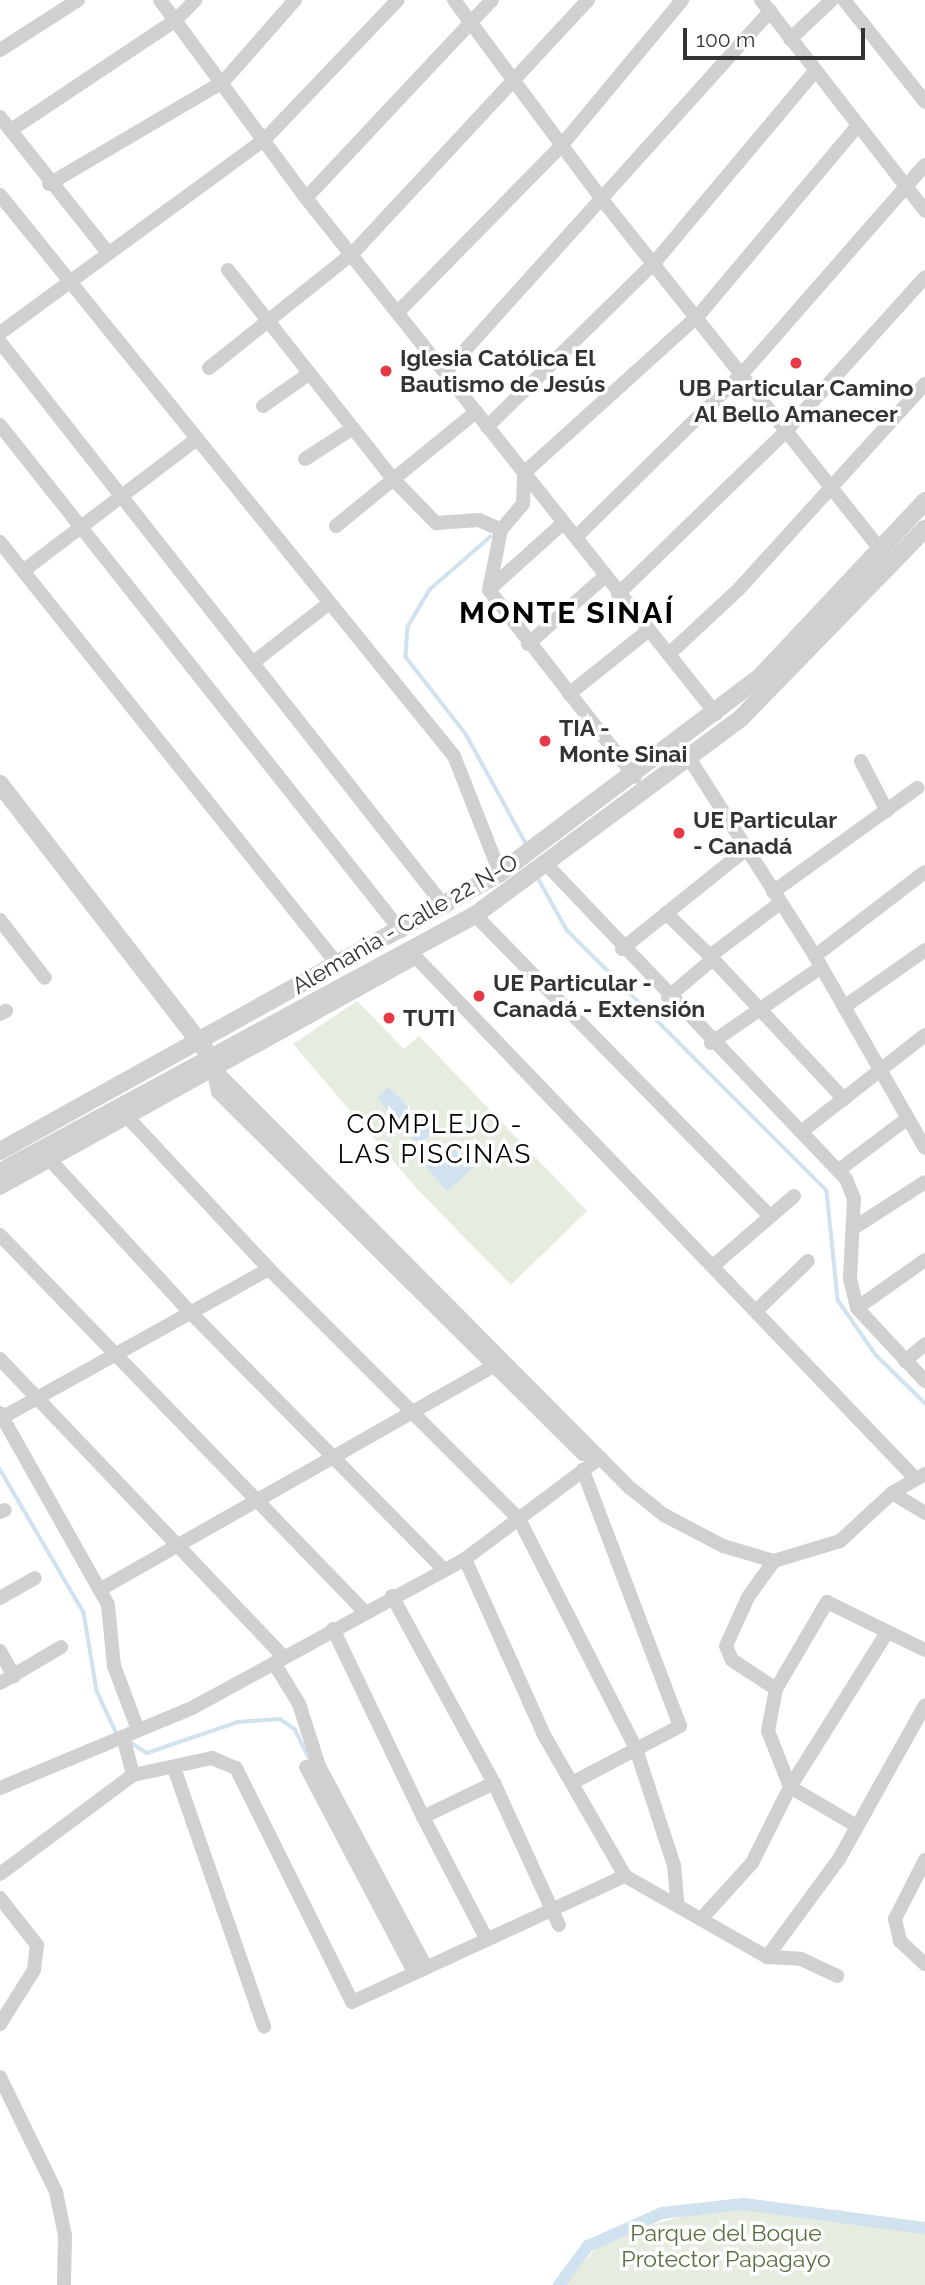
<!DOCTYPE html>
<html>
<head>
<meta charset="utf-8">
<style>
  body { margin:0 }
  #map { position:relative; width:925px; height:2285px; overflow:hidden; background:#fff; font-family:Raleway,sans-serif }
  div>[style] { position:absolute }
  .green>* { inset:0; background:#e6ecdf }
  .water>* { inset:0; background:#cfe2ee }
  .round { border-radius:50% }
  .stream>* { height:3.5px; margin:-1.75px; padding:0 1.75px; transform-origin:1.75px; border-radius:1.75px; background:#cfe2ee }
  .canal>* { height:12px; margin:-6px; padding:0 6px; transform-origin:6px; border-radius:6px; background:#cfe2ee }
  .minor>* { height:14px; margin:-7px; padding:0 7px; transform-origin:7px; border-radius:7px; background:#d0d0d0 }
  .tertiary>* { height:18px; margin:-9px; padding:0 9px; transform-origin:9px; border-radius:9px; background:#d0d0d0 }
  .dots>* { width:19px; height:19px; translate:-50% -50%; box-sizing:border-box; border:4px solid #fff; border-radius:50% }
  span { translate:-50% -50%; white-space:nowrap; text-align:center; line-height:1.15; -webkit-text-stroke:7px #fff; paint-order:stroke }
  .poi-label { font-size:23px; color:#333; font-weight:700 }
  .left { translate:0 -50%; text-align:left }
  .street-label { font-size:23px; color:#333 }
  .park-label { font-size:23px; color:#56703f }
  .quarter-label { font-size:26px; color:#000; letter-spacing:2px }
  .district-label { font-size:30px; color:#000; font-weight:700; letter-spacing:2px }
  .scale { position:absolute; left:683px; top:28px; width:182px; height:32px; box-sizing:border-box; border:4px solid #333; border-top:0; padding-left:9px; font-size:21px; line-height:24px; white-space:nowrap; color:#333; -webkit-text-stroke:5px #fff; paint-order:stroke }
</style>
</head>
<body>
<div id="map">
  <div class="green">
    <div style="clip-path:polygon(357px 1001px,404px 1049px,419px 1036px,587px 1211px,511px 1285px,418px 1190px,293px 1044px)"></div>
    <div style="clip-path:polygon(726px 2205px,925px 2229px,925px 2285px,565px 2285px,605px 2237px)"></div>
  </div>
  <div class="water">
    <div style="clip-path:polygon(389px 1087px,413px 1112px,400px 1125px,377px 1098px)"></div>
    <div class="round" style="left:406px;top:1115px;width:26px;height:26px"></div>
    <div style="clip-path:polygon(451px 1141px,474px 1167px,447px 1191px,424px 1164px)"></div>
  </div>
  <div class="stream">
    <div style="left:491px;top:537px;width:81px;rotate:139deg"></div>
    <div style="left:430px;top:590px;width:43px;rotate:120.7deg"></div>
    <div style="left:408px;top:627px;width:30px;rotate:94deg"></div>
    <div style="left:406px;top:657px;width:98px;rotate:52.1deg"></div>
    <div style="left:466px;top:734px;width:127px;rotate:61.2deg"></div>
    <div style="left:537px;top:876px;width:62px;rotate:60.9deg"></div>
    <div style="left:567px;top:930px;width:368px;rotate:45.1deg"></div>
    <div style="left:827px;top:1191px;width:110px;rotate:84.2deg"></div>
    <div style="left:838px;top:1300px;width:67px;rotate:55.4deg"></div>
    <div style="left:876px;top:1355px;width:69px;rotate:44.4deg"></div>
    <div style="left:0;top:1469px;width:167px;rotate:59.7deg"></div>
    <div style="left:84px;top:1613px;width:79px;rotate:80.5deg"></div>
    <div style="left:97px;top:1691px;width:47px;rotate:65.1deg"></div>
    <div style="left:130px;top:1742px;width:20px;rotate:33deg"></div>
    <div style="left:147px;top:1753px;width:96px;rotate:-18.8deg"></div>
    <div style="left:238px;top:1722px;width:42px;rotate:-4.1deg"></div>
    <div style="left:280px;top:1719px;width:18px;rotate:34deg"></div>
    <div style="left:295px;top:1729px;width:37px;rotate:64deg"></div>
  </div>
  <div class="canal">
    <div style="left:559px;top:2285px;width:49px;rotate:-53.4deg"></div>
    <div style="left:588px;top:2246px;width:81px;rotate:-24deg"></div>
    <div style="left:662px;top:2213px;width:82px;rotate:-6.3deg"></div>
    <div style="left:744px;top:2204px;width:183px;rotate:7.6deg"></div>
  </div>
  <div class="minor">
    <div style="left:160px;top:0;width:246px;rotate:53.6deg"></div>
    <div style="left:306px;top:198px;width:659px;rotate:51.53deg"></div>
    <div style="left:454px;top:0;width:252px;rotate:53.4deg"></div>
    <div style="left:604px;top:202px;width:446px;rotate:51.5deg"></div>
    <div style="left:761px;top:0;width:267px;rotate:52.1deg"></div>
    <div style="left:844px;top:0;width:130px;rotate:51.5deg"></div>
    <div style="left:790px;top:39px;width:57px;rotate:-42.9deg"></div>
    <div style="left:0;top:50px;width:93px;rotate:-32.7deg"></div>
    <div style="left:0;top:117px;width:174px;rotate:51.5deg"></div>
    <div style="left:11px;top:130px;width:198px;rotate:-33.7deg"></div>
    <div style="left:176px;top:20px;width:28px;rotate:-46deg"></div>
    <div style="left:49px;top:184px;width:202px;rotate:-30.4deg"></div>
    <div style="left:223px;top:82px;width:109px;rotate:-48.7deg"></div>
    <div style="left:0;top:195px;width:722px;rotate:51.02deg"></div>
    <div style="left:454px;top:756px;width:126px;rotate:68.5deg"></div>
    <div style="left:306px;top:198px;width:272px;rotate:-46.8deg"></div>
    <div style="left:228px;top:270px;width:266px;rotate:51.7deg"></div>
    <div style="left:393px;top:479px;width:62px;rotate:45.7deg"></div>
    <div style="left:436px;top:523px;width:43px;rotate:-4deg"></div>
    <div style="left:479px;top:520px;width:24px;rotate:24deg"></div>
    <div style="left:501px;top:530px;width:61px;rotate:101.3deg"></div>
    <div style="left:489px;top:590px;width:237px;rotate:52deg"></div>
    <div style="left:400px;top:310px;width:230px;rotate:-45.5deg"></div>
    <div style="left:561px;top:146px;width:190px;rotate:-50.3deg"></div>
    <div style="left:0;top:333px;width:328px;rotate:-36.2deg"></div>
    <div style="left:265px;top:139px;width:192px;rotate:-46.3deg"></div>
    <div style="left:0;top:342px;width:719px;rotate:51.78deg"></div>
    <div style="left:209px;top:368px;width:183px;rotate:-38.6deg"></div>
    <div style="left:352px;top:254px;width:347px;rotate:-47.1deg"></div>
    <div style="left:448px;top:369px;width:482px;rotate:-48deg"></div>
    <div style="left:263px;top:406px;width:57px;rotate:-35.1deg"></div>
    <div style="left:0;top:425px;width:646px;rotate:51.6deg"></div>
    <div style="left:487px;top:427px;width:234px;rotate:-44.5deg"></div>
    <div style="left:654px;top:263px;width:249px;rotate:-50deg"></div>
    <div style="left:305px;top:459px;width:57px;rotate:-32.9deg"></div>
    <div style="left:336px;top:526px;width:181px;rotate:-39.2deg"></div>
    <div style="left:501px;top:530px;width:34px;rotate:-50deg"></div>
    <div style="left:523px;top:504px;width:31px;rotate:-88deg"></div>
    <div style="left:524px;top:473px;width:234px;rotate:-42.1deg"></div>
    <div style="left:698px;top:316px;width:249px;rotate:-50deg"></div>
    <div style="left:576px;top:537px;width:231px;rotate:-44.5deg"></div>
    <div style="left:741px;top:375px;width:279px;rotate:-48.8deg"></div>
    <div style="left:0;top:542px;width:541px;rotate:51.37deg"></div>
    <div style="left:23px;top:571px;width:218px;rotate:-37.2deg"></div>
    <div style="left:492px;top:587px;width:96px;rotate:-42deg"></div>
    <div style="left:618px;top:594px;width:234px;rotate:-44.1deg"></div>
    <div style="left:786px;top:431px;width:207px;rotate:-47.9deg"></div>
    <div style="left:528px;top:644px;width:103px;rotate:-41.4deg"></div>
    <div style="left:669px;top:654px;width:96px;rotate:-42.9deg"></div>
    <div style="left:739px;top:589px;width:277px;rotate:-47.8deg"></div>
    <div style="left:255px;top:661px;width:91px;rotate:-37.9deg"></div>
    <div style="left:569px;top:694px;width:102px;rotate:-38.7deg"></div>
    <div style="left:689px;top:758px;width:235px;rotate:57.5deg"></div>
    <div style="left:815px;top:956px;width:221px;rotate:60.2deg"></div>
    <div style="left:861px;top:761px;width:56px;rotate:62.5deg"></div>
    <div style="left:546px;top:864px;width:435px;rotate:46.4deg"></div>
    <div style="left:846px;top:1179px;width:22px;rotate:68deg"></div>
    <div style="left:854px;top:1199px;width:80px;rotate:92.9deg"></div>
    <div style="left:850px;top:1279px;width:30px;rotate:76deg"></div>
    <div style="left:857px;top:1308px;width:100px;rotate:47deg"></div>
    <div style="left:773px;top:892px;width:178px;rotate:-35.8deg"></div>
    <div style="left:780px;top:903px;width:88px;rotate:142.9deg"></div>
    <div style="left:710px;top:956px;width:196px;rotate:46.9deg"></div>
    <div style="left:666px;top:913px;width:62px;rotate:44.3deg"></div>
    <div style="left:475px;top:915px;width:421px;rotate:45.6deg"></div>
    <div style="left:0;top:920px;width:73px;rotate:52.2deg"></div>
    <div style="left:622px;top:949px;width:156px;rotate:-38.8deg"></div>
    <div style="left:409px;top:950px;width:731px;rotate:46.22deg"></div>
    <div style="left:815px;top:956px;width:138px;rotate:-37.4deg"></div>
    <div style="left:668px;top:997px;width:59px;rotate:-40.2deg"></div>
    <div style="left:844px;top:1007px;width:99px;rotate:-35.1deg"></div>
    <div style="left:0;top:1014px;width:7px;rotate:-27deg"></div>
    <div style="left:711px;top:1043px;width:134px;rotate:-34.6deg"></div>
    <div style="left:212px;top:1065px;width:28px;rotate:77deg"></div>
    <div style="left:218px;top:1092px;width:514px;rotate:44.76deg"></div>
    <div style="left:583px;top:1454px;width:17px;rotate:13deg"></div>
    <div style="left:214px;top:1069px;width:589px;rotate:45.21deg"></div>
    <div style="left:629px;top:1487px;width:45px;rotate:38.7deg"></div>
    <div style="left:664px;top:1515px;width:67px;rotate:27.7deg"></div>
    <div style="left:723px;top:1546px;width:53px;rotate:16.4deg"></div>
    <div style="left:118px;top:1107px;width:221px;rotate:47deg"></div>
    <div style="left:269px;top:1269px;width:354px;rotate:45deg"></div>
    <div style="left:519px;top:1519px;width:258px;rotate:63deg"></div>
    <div style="left:636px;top:1749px;width:122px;rotate:71.9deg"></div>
    <div style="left:674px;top:1865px;width:37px;rotate:85deg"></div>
    <div style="left:801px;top:1132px;width:157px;rotate:-38deg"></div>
    <div style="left:40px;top:1149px;width:222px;rotate:47.4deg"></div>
    <div style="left:190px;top:1312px;width:361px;rotate:45.4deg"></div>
    <div style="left:839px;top:1170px;width:86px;rotate:-37deg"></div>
    <div style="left:0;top:1188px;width:474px;rotate:-29deg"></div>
    <div style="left:855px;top:1227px;width:83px;rotate:-32.7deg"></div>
    <div style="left:0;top:1235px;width:523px;rotate:45.93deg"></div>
    <div style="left:713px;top:1266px;width:107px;rotate:-40.8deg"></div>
    <div style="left:857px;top:1308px;width:83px;rotate:-35.2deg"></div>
    <div style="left:756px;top:1311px;width:72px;rotate:-43.9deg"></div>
    <div style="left:0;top:1359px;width:412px;rotate:46.4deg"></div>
    <div style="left:905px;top:1361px;width:26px;rotate:-40deg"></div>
    <div style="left:0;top:1413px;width:220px;rotate:60.6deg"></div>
    <div style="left:108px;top:1605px;width:61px;rotate:84.4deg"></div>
    <div style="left:114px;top:1666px;width:68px;rotate:69.4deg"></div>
    <div style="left:3px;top:1417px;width:304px;rotate:-29.1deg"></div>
    <div style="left:892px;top:1493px;width:39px;rotate:31deg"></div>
    <div style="left:0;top:1512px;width:5px;rotate:-22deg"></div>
    <div style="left:465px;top:1559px;width:193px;rotate:65.8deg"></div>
    <div style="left:544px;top:1735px;width:163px;rotate:60.1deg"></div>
    <div style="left:625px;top:1876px;width:163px;rotate:29.7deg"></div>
    <div style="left:767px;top:1957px;width:34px;rotate:3deg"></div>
    <div style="left:801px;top:1959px;width:40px;rotate:25deg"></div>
    <div style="left:101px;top:1589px;width:451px;rotate:-29.6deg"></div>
    <div style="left:392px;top:1596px;width:213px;rotate:61.4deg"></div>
    <div style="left:494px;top:1783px;width:156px;rotate:65.4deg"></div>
    <div style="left:0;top:1598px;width:40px;rotate:-29.7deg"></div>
    <div style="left:333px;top:1629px;width:208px;rotate:64.4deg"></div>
    <div style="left:0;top:1651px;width:29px;rotate:61deg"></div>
    <div style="left:274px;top:1663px;width:48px;rotate:58.6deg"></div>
    <div style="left:299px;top:1704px;width:65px;rotate:72.1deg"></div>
    <div style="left:319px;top:1766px;width:228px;rotate:62deg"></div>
    <div style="left:0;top:1683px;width:71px;rotate:-30.5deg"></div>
    <div style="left:776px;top:1689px;width:53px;rotate:-146.6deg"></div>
    <div style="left:732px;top:1660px;width:15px;rotate:-113deg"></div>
    <div style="left:726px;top:1646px;width:54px;rotate:-65.8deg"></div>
    <div style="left:748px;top:1597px;width:44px;rotate:-54.2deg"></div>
    <div style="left:774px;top:1561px;width:69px;rotate:-16.9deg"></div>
    <div style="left:840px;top:1541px;width:71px;rotate:-42.7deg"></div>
    <div style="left:892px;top:1493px;width:38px;rotate:-30deg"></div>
    <div style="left:123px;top:1737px;width:39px;rotate:75deg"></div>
    <div style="left:133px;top:1775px;width:81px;rotate:-12.1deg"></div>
    <div style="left:212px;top:1758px;width:26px;rotate:23deg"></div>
    <div style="left:236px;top:1768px;width:261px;rotate:63.6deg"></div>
    <div style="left:352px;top:2002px;width:301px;rotate:-24.8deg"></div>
    <div style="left:306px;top:1767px;width:232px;rotate:62.2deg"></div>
    <div style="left:174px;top:1768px;width:274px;rotate:70.8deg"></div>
    <div style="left:572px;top:1783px;width:122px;rotate:-27.8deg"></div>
    <div style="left:680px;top:1726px;width:274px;rotate:-110.8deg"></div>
    <div style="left:0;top:1788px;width:208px;rotate:-22.6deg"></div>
    <div style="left:192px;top:1708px;width:311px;rotate:-28.6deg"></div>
    <div style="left:465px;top:1559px;width:169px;rotate:-36.8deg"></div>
    <div style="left:857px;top:1826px;width:78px;rotate:-149.8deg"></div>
    <div style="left:790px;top:1787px;width:60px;rotate:-111.4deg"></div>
    <div style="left:768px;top:1731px;width:43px;rotate:-79.2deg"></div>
    <div style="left:776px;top:1689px;width:101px;rotate:-59.6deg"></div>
    <div style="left:827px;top:1602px;width:109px;rotate:26.1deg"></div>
    <div style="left:925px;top:1860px;width:66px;rotate:117deg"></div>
    <div style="left:895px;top:1919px;width:23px;rotate:77deg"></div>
    <div style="left:900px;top:1941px;width:34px;rotate:43deg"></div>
    <div style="left:0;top:1874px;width:166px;rotate:-36.7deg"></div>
    <div style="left:0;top:1898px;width:60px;rotate:51.8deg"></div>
    <div style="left:37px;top:1945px;width:25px;rotate:97deg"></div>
    <div style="left:34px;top:1970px;width:64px;rotate:122.2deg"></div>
    <div style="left:703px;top:1917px;width:73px;rotate:-47.8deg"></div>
    <div style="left:752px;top:1863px;width:85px;rotate:-63.4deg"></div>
    <div style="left:790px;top:1787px;width:181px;rotate:-57.9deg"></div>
    <div style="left:485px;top:1936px;width:134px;rotate:-117.5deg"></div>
    <div style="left:423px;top:1817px;width:79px;rotate:-25.6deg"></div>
    <div style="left:767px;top:1957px;width:122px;rotate:-53.7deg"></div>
    <div style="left:839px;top:1859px;width:176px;rotate:-60.8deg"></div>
    <div style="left:0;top:2077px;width:128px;rotate:64deg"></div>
    <div style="left:56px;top:2192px;width:45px;rotate:78.4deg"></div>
    <div style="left:65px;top:2236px;width:49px;rotate:91.2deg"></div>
  </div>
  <div class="tertiary">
    <div style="left:0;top:784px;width:335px;rotate:52.3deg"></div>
    <div style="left:0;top:1151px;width:572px;rotate:-29.07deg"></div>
    <div style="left:500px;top:873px;width:324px;rotate:-37deg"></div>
    <div style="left:759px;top:678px;width:243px;rotate:-46.8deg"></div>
    <div style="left:0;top:1172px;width:540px;rotate:-28.42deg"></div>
    <div style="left:475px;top:915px;width:331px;rotate:-36.5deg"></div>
    <div style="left:741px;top:718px;width:264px;rotate:-45.8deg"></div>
  </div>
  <div class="dots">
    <div style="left:796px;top:363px;background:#e63946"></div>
    <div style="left:386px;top:371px;background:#e63946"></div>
    <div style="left:545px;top:741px;background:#e63946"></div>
    <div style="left:679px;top:833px;background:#e63946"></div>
    <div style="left:479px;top:996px;background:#e63946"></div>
    <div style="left:389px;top:1018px;background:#e63946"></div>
  </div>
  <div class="poi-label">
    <span class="left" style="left:400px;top:371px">Iglesia Católica El<br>Bautismo de Jesús</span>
    <span style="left:796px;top:401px">UB Particular Camino<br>Al Bello Amanecer</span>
    <span class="left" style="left:559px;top:741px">TIA -<br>Monte Sinai</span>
    <span class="left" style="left:693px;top:833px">UE Particular<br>- Canadá</span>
    <span class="left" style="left:493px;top:996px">UE Particular -<br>Canadá - Extensión</span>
    <span class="left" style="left:403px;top:1018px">TUTI</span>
  </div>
  <div class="street-label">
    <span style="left:405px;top:924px;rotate:-30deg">Alemania - Calle 22 N-O</span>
  </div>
  <div class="park-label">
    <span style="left:726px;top:2246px">Parque del Boque<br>Protector Papagayo</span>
  </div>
  <div class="quarter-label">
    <span style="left:435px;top:1140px">COMPLEJO -<br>LAS PISCINAS</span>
  </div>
  <div class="district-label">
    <span style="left:567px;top:613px">MONTE SINAÍ</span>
  </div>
  <div class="scale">100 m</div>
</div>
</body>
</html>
